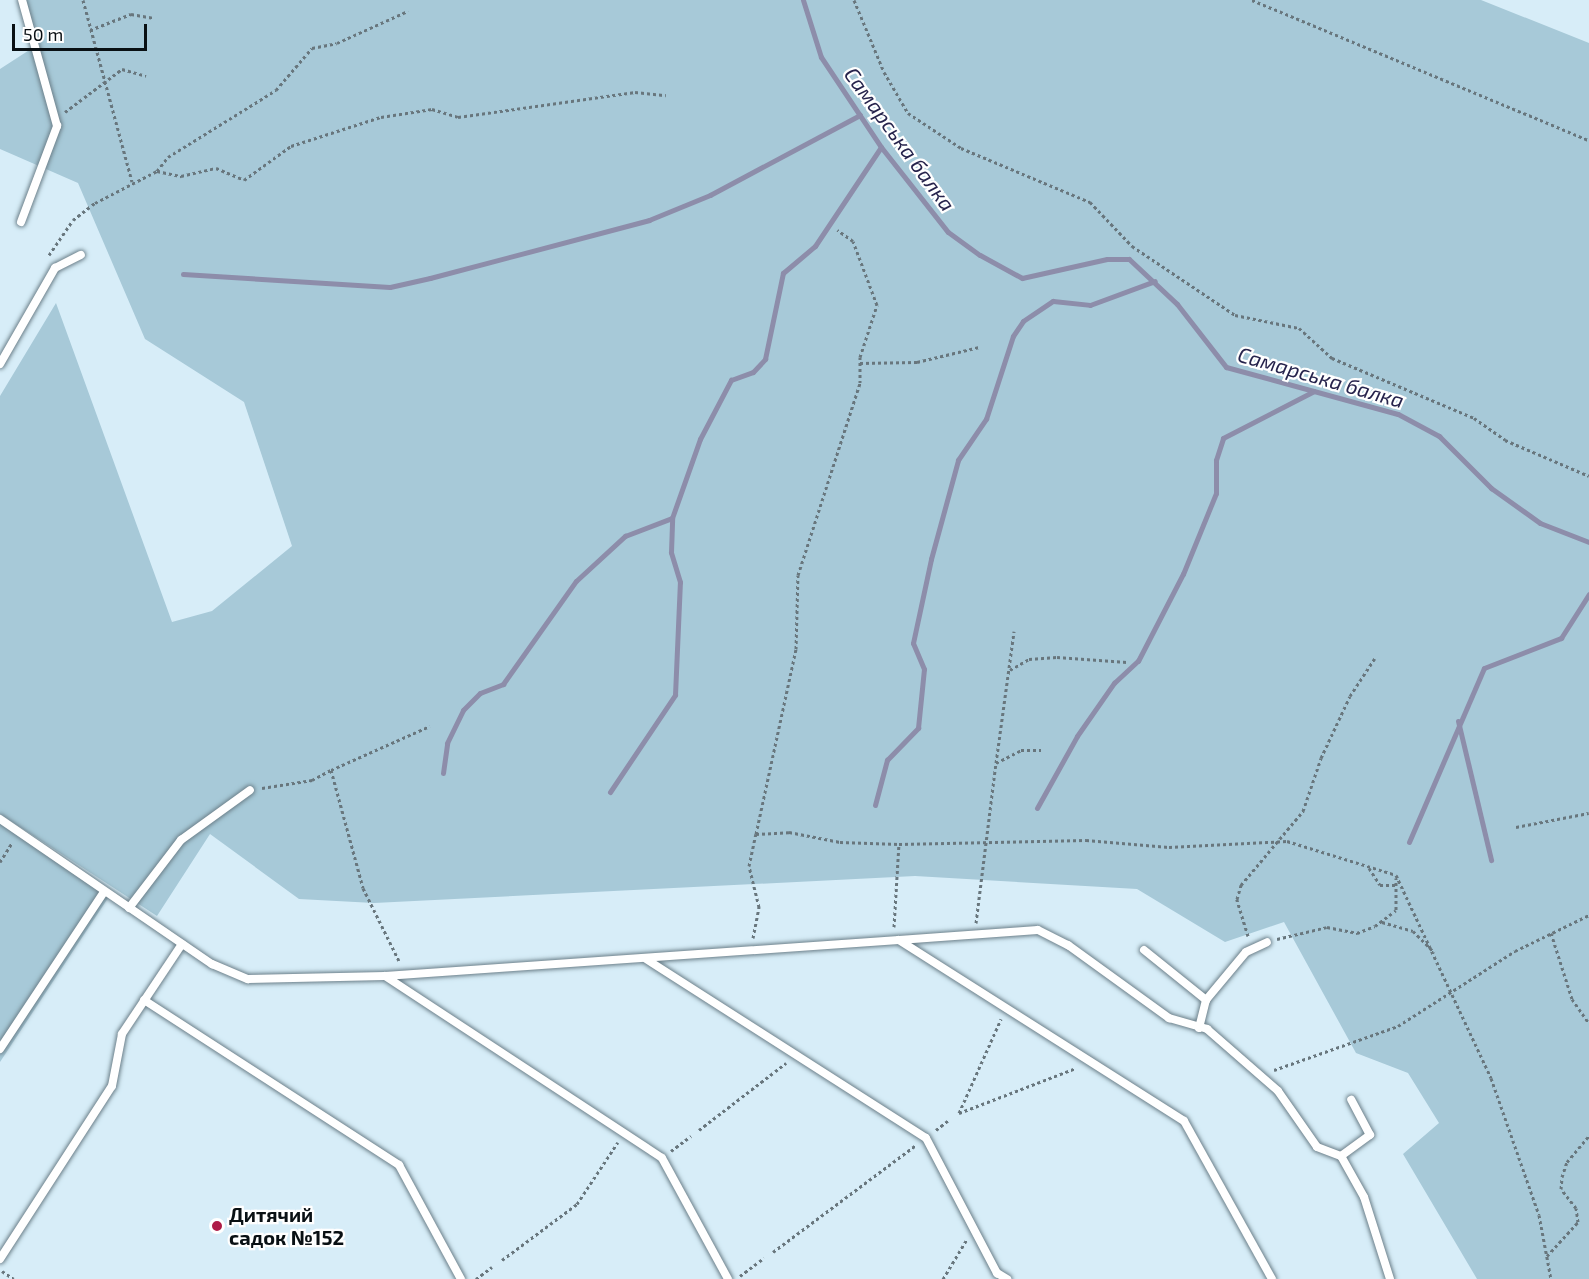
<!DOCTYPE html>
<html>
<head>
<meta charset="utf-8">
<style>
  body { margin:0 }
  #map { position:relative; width:1589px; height:1279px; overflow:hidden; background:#d7edf8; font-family:"Exo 2",sans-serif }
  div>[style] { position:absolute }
  .green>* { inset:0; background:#a7c9d8 }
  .stream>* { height:5px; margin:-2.5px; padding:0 2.5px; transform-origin:2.5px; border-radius:2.5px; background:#8d8daa }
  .path>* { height:3px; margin-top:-1.5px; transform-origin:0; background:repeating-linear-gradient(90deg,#68767d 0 3px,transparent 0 6px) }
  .roads { filter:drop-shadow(0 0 2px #6c808a) drop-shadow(0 0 2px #6c808a) }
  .lane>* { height:8px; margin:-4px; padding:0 4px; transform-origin:4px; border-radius:4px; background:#fff }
  .dots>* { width:16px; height:16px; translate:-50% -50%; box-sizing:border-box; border:3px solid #fff; border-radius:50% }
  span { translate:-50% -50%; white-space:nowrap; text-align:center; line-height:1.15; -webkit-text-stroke:4.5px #fff; paint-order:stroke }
  .poi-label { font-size:20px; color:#091014; font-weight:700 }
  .left { translate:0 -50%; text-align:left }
  .water-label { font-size:21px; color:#26234c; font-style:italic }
  .scale { position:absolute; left:12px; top:24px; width:135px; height:27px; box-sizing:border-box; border:3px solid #091014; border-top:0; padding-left:8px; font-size:18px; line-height:21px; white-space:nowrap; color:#091014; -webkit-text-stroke:4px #fff; paint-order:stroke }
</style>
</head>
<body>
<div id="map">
  <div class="green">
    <div style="clip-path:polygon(19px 0,1481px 0,1589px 43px,1589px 1279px,1477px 1279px,1403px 1154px,1439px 1123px,1408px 1073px,1356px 1053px,1284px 922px,1225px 942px,1137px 889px,915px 876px,374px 903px,299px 899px,210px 834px,157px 916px,0 814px,0 396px,56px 303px,172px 622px,212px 611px,292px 546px,244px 402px,145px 339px,78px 183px,0 149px,0 69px,34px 47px)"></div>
    <div style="clip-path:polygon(0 824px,110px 895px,0 1062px)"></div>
  </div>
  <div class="stream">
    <div style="left:803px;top:0;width:60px;rotate:72.5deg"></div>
    <div style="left:821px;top:57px;width:108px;rotate:56.3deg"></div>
    <div style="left:881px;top:147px;width:108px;rotate:51.8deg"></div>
    <div style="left:948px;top:232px;width:39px;rotate:36deg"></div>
    <div style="left:980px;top:255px;width:48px;rotate:28.7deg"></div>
    <div style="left:1022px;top:278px;width:87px;rotate:-12.6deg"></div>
    <div style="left:1107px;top:259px;width:22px"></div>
    <div style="left:1129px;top:259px;width:66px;rotate:43.2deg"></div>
    <div style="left:1177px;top:304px;width:80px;rotate:52.1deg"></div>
    <div style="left:1226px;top:367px;width:178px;rotate:15.3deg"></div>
    <div style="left:1398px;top:414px;width:47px;rotate:28.2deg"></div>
    <div style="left:1439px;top:436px;width:74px;rotate:45deg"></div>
    <div style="left:1491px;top:488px;width:60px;rotate:35.5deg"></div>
    <div style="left:1540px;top:523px;width:53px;rotate:21.2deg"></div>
    <div style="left:183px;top:274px;width:207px;rotate:3.6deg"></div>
    <div style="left:390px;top:287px;width:41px;rotate:-12.7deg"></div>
    <div style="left:430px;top:278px;width:227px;rotate:-14.8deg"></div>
    <div style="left:649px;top:220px;width:66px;rotate:-22.3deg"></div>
    <div style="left:710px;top:195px;width:170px;rotate:-28.1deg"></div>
    <div style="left:1458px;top:721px;width:143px;rotate:76.6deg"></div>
    <div style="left:443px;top:773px;width:30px;rotate:-82deg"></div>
    <div style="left:447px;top:743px;width:37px;rotate:-64deg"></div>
    <div style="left:463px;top:710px;width:24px;rotate:-45deg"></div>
    <div style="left:480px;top:693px;width:25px;rotate:-21deg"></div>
    <div style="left:503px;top:684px;width:126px;rotate:-54.7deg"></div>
    <div style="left:576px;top:581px;width:67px;rotate:-42.6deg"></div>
    <div style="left:625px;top:536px;width:50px;rotate:-21deg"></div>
    <div style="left:672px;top:518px;width:84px;rotate:-70.5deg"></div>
    <div style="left:700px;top:439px;width:67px;rotate:-62.3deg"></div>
    <div style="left:731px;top:380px;width:23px;rotate:-20deg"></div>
    <div style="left:753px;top:372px;width:18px;rotate:-47deg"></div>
    <div style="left:765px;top:359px;width:88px;rotate:-78.2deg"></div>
    <div style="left:783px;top:273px;width:42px;rotate:-40.2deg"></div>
    <div style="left:815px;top:246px;width:119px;rotate:-56.3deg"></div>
    <div style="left:610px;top:792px;width:117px;rotate:-56.2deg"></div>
    <div style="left:675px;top:695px;width:113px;rotate:-87.5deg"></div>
    <div style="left:680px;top:582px;width:31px;rotate:-107deg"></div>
    <div style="left:671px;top:552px;width:34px;rotate:-88deg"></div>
    <div style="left:875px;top:805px;width:47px;rotate:-75.1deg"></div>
    <div style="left:887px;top:760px;width:45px;rotate:-45.9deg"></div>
    <div style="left:918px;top:728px;width:59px;rotate:-84.2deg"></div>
    <div style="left:924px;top:669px;width:28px;rotate:-113deg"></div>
    <div style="left:913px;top:643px;width:86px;rotate:-77.9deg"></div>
    <div style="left:931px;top:559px;width:103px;rotate:-74.7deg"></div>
    <div style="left:958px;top:460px;width:50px;rotate:-55.7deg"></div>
    <div style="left:986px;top:419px;width:87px;rotate:-72deg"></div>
    <div style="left:1013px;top:336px;width:18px;rotate:-56deg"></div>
    <div style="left:1023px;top:321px;width:36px;rotate:-34deg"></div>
    <div style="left:1053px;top:301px;width:37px;rotate:6deg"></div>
    <div style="left:1090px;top:305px;width:69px;rotate:-20.3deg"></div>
    <div style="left:1037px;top:808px;width:82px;rotate:-60.9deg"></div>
    <div style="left:1077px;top:736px;width:65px;rotate:-55.1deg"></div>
    <div style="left:1114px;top:683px;width:33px;rotate:-43deg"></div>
    <div style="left:1138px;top:661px;width:98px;rotate:-62.7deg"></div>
    <div style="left:1183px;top:574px;width:87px;rotate:-67.8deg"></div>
    <div style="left:1216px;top:493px;width:33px;rotate:-90deg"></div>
    <div style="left:1216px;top:460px;width:23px;rotate:-72deg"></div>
    <div style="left:1223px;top:438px;width:102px;rotate:-27.3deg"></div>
    <div style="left:1409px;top:842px;width:189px;rotate:-66.7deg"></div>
    <div style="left:1484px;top:668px;width:83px;rotate:-21.3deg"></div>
    <div style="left:1561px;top:638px;width:52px;rotate:-57.5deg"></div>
  </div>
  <div class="path">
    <div style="left:83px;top:0;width:188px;rotate:74.9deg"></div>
    <div style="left:854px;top:0;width:78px;rotate:67.4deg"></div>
    <div style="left:884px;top:72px;width:48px;rotate:59.7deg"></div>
    <div style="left:908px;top:113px;width:64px;rotate:33.4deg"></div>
    <div style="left:961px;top:148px;width:140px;rotate:22.7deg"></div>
    <div style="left:1090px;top:202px;width:61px;rotate:46.3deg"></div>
    <div style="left:1132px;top:246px;width:124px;rotate:33.8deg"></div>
    <div style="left:1235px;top:315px;width:65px;rotate:11.5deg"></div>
    <div style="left:1299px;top:328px;width:45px;rotate:42.3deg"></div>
    <div style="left:1332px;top:358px;width:154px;rotate:22.9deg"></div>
    <div style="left:1474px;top:418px;width:38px;rotate:35deg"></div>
    <div style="left:1505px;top:440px;width:91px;rotate:23.2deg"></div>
    <div style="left:1252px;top:0;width:365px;rotate:22.6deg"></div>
    <div style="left:90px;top:30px;width:44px;rotate:-21.3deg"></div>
    <div style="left:131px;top:14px;width:22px;rotate:10deg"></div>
    <div style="left:65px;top:112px;width:71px;rotate:-37deg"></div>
    <div style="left:122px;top:69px;width:25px;rotate:16deg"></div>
    <div style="left:157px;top:171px;width:25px;rotate:12deg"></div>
    <div style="left:181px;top:176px;width:36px;rotate:-13deg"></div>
    <div style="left:216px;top:168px;width:30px;rotate:23deg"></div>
    <div style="left:244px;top:180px;width:58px;rotate:-35.9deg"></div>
    <div style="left:291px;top:146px;width:95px;rotate:-17.9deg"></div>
    <div style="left:381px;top:117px;width:52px;rotate:-8.9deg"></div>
    <div style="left:432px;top:109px;width:27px;rotate:17deg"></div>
    <div style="left:458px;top:117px;width:179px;rotate:-8deg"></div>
    <div style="left:635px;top:92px;width:31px;rotate:6deg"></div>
    <div style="left:49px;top:255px;width:42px;rotate:-55.6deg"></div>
    <div style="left:73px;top:220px;width:28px;rotate:-38deg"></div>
    <div style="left:95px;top:203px;width:70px;rotate:-27.3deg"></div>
    <div style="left:157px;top:171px;width:18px;rotate:-52deg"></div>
    <div style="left:168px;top:157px;width:127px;rotate:-31.8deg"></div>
    <div style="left:276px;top:90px;width:55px;rotate:-49.4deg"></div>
    <div style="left:312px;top:48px;width:25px;rotate:-11deg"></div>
    <div style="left:337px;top:43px;width:78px;rotate:-24.3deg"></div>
    <div style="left:860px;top:363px;width:57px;rotate:-1deg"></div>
    <div style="left:917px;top:362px;width:64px;rotate:-13.6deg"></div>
    <div style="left:1010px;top:670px;width:22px;rotate:-30deg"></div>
    <div style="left:1029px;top:659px;width:28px;rotate:-4deg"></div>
    <div style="left:1057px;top:657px;width:70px;rotate:4.1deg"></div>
    <div style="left:996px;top:763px;width:133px;rotate:-82.2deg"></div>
    <div style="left:331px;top:770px;width:108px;rotate:-24deg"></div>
    <div style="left:262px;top:788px;width:51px;rotate:-9.1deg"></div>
    <div style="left:312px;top:780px;width:21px;rotate:-28deg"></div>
    <div style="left:331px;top:770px;width:122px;rotate:74.8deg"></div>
    <div style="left:363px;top:888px;width:81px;rotate:63.7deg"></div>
    <div style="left:1516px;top:827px;width:74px;rotate:-10.9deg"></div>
    <div style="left:756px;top:834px;width:189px;rotate:-77.8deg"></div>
    <div style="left:796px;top:649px;width:74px;rotate:-88.5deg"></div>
    <div style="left:798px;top:575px;width:202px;rotate:-72.1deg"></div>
    <div style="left:860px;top:383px;width:26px;rotate:-90deg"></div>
    <div style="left:860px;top:357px;width:55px;rotate:-71.9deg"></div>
    <div style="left:877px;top:305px;width:68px;rotate:-110.6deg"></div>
    <div style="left:853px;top:241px;width:19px;rotate:-145deg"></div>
    <div style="left:0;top:862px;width:22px;rotate:-58deg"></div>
    <div style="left:1369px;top:868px;width:20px;rotate:57deg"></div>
    <div style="left:1380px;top:885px;width:15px"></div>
    <div style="left:1382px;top:922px;width:32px;rotate:16deg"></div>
    <div style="left:1413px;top:931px;width:30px;rotate:45deg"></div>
    <div style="left:976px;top:923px;width:161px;rotate:-82.9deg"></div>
    <div style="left:996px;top:763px;width:28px;rotate:-27deg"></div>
    <div style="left:1021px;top:750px;width:20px"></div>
    <div style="left:894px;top:927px;width:83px;rotate:-86.6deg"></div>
    <div style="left:899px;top:844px;width:187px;rotate:-1.2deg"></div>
    <div style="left:1086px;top:840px;width:83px;rotate:4.8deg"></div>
    <div style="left:1169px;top:847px;width:118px;rotate:-2.9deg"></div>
    <div style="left:1287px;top:841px;width:114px;rotate:17.3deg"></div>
    <div style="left:1396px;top:875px;width:224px;rotate:64.9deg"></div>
    <div style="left:1491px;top:1078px;width:145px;rotate:70.7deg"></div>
    <div style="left:1539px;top:1215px;width:65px;rotate:79.4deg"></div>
    <div style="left:1551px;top:933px;width:69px;rotate:72.3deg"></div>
    <div style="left:1572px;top:999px;width:29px;rotate:55deg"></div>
    <div style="left:1248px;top:936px;width:39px;rotate:-107deg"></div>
    <div style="left:1237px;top:899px;width:15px;rotate:-74deg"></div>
    <div style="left:1241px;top:885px;width:97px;rotate:-50deg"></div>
    <div style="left:1303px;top:811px;width:56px;rotate:-71.2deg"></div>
    <div style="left:1321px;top:758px;width:68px;rotate:-64.9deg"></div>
    <div style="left:1350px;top:696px;width:45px;rotate:-56.7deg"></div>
    <div style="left:753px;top:938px;width:32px;rotate:-79deg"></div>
    <div style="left:759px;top:907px;width:42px;rotate:-103.7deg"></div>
    <div style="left:749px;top:866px;width:33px;rotate:-78deg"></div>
    <div style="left:756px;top:834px;width:33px;rotate:-3deg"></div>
    <div style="left:789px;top:832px;width:52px;rotate:11.1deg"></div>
    <div style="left:840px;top:842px;width:59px;rotate:1.9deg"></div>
    <div style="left:1277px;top:939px;width:51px;rotate:-13.5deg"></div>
    <div style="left:1327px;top:927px;width:31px;rotate:11deg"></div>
    <div style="left:1357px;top:933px;width:19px;rotate:-21deg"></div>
    <div style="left:1375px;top:926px;width:26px;rotate:-37deg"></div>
    <div style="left:1396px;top:910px;width:32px;rotate:-90deg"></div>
    <div style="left:1274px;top:1070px;width:132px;rotate:-19.5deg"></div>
    <div style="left:1398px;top:1026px;width:139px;rotate:-32.7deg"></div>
    <div style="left:1515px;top:951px;width:82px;rotate:-25.9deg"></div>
    <div style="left:959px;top:1113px;width:125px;rotate:-21deg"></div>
    <div style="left:959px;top:1113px;width:103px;rotate:-65.9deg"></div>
    <div style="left:699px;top:1130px;width:110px;rotate:-37.6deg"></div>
    <div style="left:936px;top:1130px;width:16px;rotate:-38deg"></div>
    <div style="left:671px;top:1151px;width:25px;rotate:-37deg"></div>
    <div style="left:773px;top:1252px;width:179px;rotate:-36.8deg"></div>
    <div style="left:1547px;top:1256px;width:46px;rotate:-47.6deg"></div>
    <div style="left:1578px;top:1222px;width:14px;rotate:-98deg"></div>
    <div style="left:1576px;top:1208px;width:24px;rotate:-128deg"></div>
    <div style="left:1561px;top:1189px;width:12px;rotate:-85deg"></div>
    <div style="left:1562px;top:1177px;width:16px;rotate:-72deg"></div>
    <div style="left:1567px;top:1162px;width:34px;rotate:-50deg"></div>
    <div style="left:502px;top:1260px;width:94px;rotate:-36.7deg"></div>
    <div style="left:577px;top:1204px;width:74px;rotate:-56.5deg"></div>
    <div style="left:2px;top:1271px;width:14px;rotate:34deg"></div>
    <div style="left:740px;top:1276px;width:30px;rotate:-37deg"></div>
    <div style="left:476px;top:1279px;width:20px;rotate:-37deg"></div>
    <div style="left:943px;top:1279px;width:47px;rotate:-59deg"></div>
  </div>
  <div class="roads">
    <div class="lane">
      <div style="left:21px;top:222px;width:103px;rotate:-69.4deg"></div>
      <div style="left:57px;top:126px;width:131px;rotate:-105.5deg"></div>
      <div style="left:0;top:364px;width:111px;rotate:-60.2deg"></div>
      <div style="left:55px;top:268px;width:29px;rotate:-27deg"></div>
      <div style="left:0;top:819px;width:257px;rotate:34.4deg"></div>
      <div style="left:212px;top:964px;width:39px;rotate:23deg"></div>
      <div style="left:248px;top:979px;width:137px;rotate:-1.3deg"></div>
      <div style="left:385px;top:976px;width:515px;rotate:-4.01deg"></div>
      <div style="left:129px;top:908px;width:86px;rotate:-52.6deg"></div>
      <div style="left:181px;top:840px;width:85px;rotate:-35.9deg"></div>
      <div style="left:1144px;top:950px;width:80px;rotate:38.9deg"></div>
      <div style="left:646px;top:959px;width:332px;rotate:32.6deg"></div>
      <div style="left:926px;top:1138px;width:153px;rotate:62.3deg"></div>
      <div style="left:997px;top:1273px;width:12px;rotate:31deg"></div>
      <div style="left:385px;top:976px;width:331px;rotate:33.3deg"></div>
      <div style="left:662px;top:1158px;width:138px;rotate:61.4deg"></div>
      <div style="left:144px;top:1000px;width:304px;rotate:32.9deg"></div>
      <div style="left:399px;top:1165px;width:130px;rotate:61.5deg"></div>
      <div style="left:1199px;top:1028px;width:29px;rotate:-76deg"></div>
      <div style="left:1206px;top:1000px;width:62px;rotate:-50.2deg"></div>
      <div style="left:1246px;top:952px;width:23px;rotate:-25deg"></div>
      <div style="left:0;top:1049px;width:188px;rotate:-56.5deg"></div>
      <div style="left:1341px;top:1156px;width:36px;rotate:-36deg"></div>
      <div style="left:1370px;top:1135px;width:40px;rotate:-118deg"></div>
      <div style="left:0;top:1259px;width:206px;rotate:-57.1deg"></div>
      <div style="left:112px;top:1086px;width:53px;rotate:-79.1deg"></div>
      <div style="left:122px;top:1034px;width:108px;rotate:-56.3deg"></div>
      <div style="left:1272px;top:1279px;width:181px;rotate:-119.1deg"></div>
      <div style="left:1184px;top:1121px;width:338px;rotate:-147.6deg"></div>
      <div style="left:899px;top:940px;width:139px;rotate:-4.1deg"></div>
      <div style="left:1038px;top:930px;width:34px;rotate:27deg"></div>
      <div style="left:1068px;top:945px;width:125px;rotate:35.9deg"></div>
      <div style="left:1169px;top:1018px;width:40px;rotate:16deg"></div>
      <div style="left:1207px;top:1029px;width:94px;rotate:41.1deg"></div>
      <div style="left:1278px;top:1091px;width:68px;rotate:55.1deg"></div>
      <div style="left:1317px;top:1147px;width:26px;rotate:21deg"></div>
      <div style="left:1341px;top:1156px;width:47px;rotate:60.7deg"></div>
      <div style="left:1364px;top:1197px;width:86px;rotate:72.4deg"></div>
    </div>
  </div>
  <div class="dots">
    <div style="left:217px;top:1226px;background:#ae1b47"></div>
  </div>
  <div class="poi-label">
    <span class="left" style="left:229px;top:1226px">Дитячий<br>садок №152</span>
  </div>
  <div class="water-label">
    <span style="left:900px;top:139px;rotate:54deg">Самарська балка</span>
    <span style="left:1321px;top:377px;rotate:16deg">Самарська балка</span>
  </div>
  <div class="scale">50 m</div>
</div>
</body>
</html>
